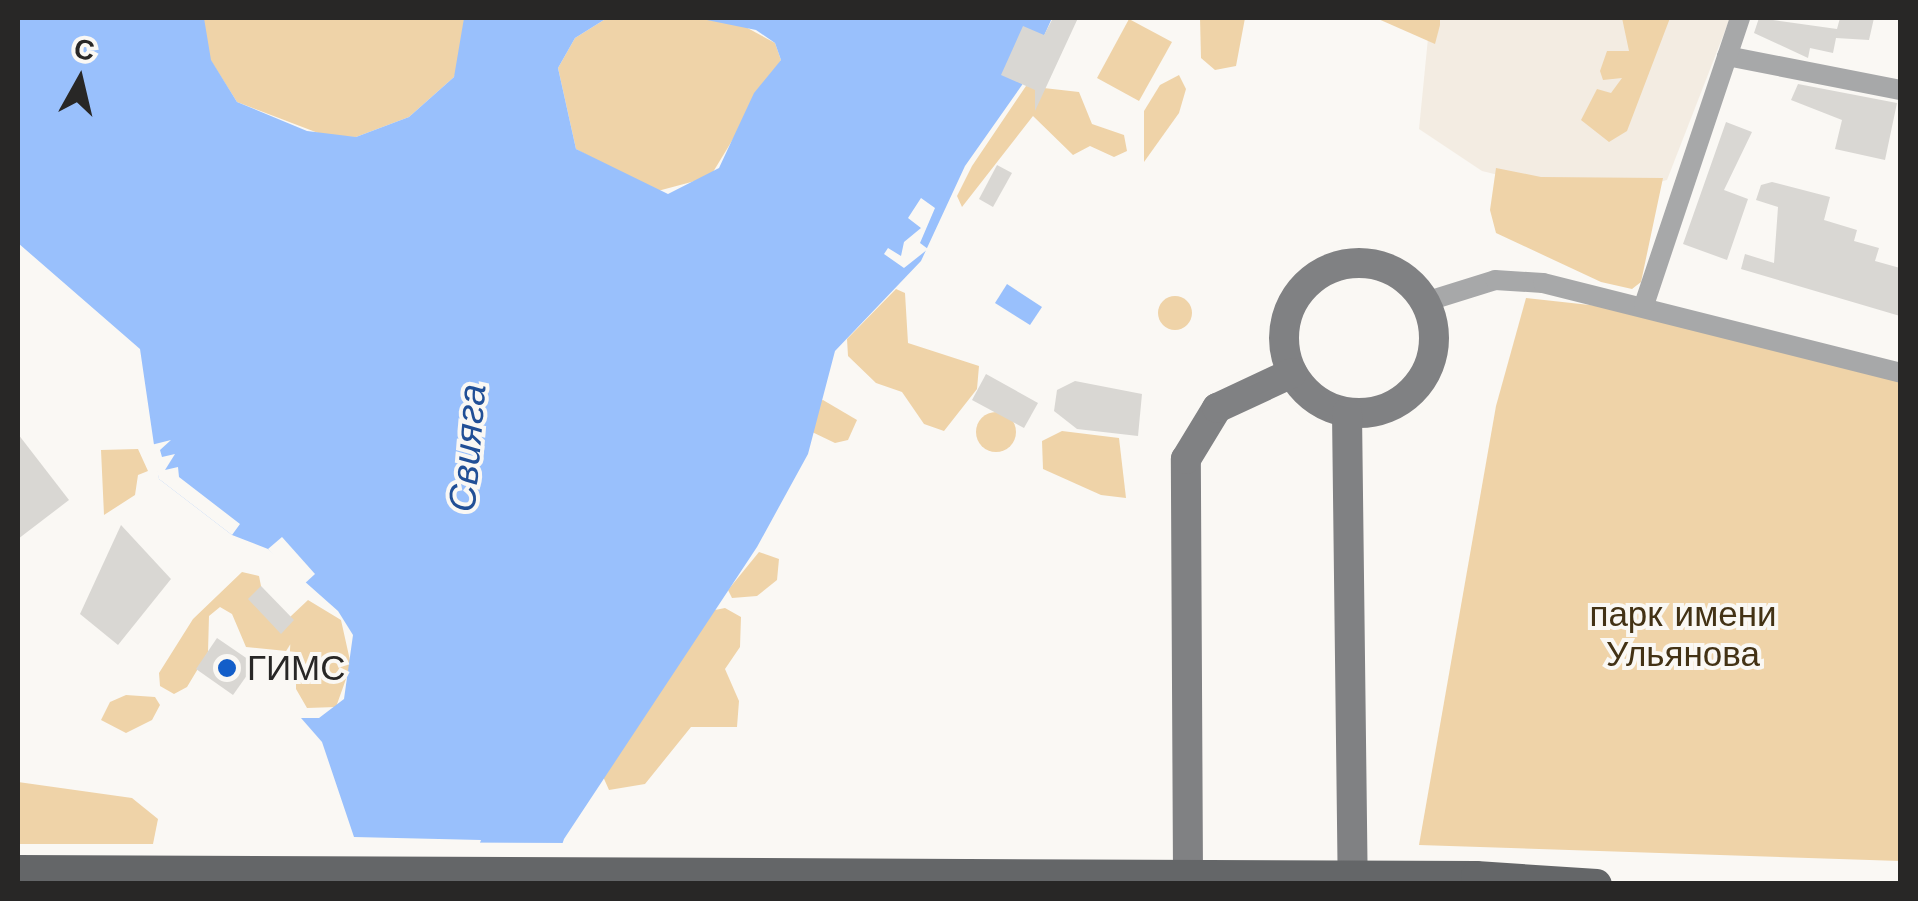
<!DOCTYPE html>
<html>
<head>
<meta charset="utf-8">
<style>
  body { margin:0 }
  #map { position:relative; width:1918px; height:901px; overflow:hidden; background:#faf8f4; font-family:"Work Sans",sans-serif }
  div>[style] { position:absolute }
  .built>* { inset:0; background:#f3ece2 }
  .green>* { inset:0; background:#efd3a8 }
  .round { border-radius:50% }
  .water>* { inset:0; background:#99c0fc }
  .pier>* { inset:0; background:#faf8f4 }
  .building>* { inset:0; background:#d9d7d3 }
  .street>* { height:20px; margin:-10px; padding:0 10px; transform-origin:10px; border-radius:10px; background:#a7a8a9 }
  .secondary>* { height:30px; margin:-15px; padding:0 15px; transform-origin:15px; border-radius:15px; background:#808183 }
  .secondary>.ring { margin:-15px; padding:0; box-sizing:content-box; background:none; border:30px solid #808183; border-radius:50% }
  .primary>* { height:30px; margin:-15px; padding:0 15px; transform-origin:15px; border-radius:15px; background:#646668 }
  .dots>* { width:28px; height:28px; translate:-50% -50%; box-sizing:border-box; border:5px solid #faf8f4; border-radius:50% }
  span { translate:-50% -50%; white-space:nowrap; text-align:center; line-height:1.15; -webkit-text-stroke:8px #faf8f4; paint-order:stroke }
  .park-label { font-size:35px; color:#433215 }
  .poi-label { font-size:35px; color:#282726 }
  .left { translate:0 -50%; text-align:left }
  .water-label { font-size:38px; color:#214f96; font-style:italic }
  .frame { position:absolute; inset:0; border:20px solid #282726; pointer-events:none }
  .north { position:absolute; left:30px; top:30px; width:100px; height:100px; -webkit-text-stroke:8px #faf8f4; paint-order:stroke; rotate:8deg; font-size:28px; font-weight:700; line-height:40px; text-align:center; color:#282726 }
  .north::after { content:''; display:block; margin:auto; width:35px; height:45px; background:#282726; clip-path:polygon(50% 0,100% 100%,50% 72%,0 100%) }
</style>
</head>
<body>
<div id="map">
  <div class="built">
    <div style="clip-path:polygon(1430px 18px,1730px 18px,1667px 180px,1596px 199px,1482px 171px,1419px 129px)"></div>
  </div>
  <div class="green">
    <div style="clip-path:polygon(204px 18px,464px 18px,463px 57px,454px 77px,409px 117px,356px 137px,326px 136px,237px 102px,192px 31px)"></div>
    <div style="clip-path:polygon(607px 18px,697px 18px,742px 25px,775px 43px,781px 60px,710px 177px,654px 192px,576px 149px,558px 68px,575px 38px)"></div>
    <div style="clip-path:polygon(1200px 18px,1245px 18px,1236px 66px,1215px 70px,1201px 58px)"></div>
    <div style="clip-path:polygon(1376px 18px,1440px 18px,1440px 25px,1435px 44px)"></div>
    <div style="clip-path:polygon(1622px 18px,1670px 18px,1627px 131px,1609px 142px,1581px 120px,1597px 89px,1611px 93px,1622px 78px,1603px 80px,1600px 71px,1607px 51px,1629px 51px)"></div>
    <div style="clip-path:polygon(1129px 19px,1172px 42px,1139px 101px,1097px 78px)"></div>
    <div style="clip-path:polygon(1179px 75px,1186px 89px,1179px 113px,1144px 162px,1144px 111px,1160px 85px)"></div>
    <div style="clip-path:polygon(1026px 86px,1079px 92px,1092px 124px,1124px 135px,1127px 151px,1114px 157px,1090px 146px,1073px 155px,1033px 116px,962px 207px,957px 196px,972px 166px)"></div>
    <div style="clip-path:polygon(1496px 168px,1541px 177px,1663px 178px,1641px 282px,1632px 289px,1601px 282px,1496px 233px,1490px 210px)"></div>
    <div style="clip-path:polygon(896px 289px,905px 293px,908px 343px,979px 366px,977px 389px,944px 431px,924px 424px,902px 392px,876px 383px,848px 356px,847px 339px)"></div>
    <div class="round" style="left:1158px;top:296px;width:34px;height:34px"></div>
    <div style="clip-path:polygon(1526px 298px,1626px 309px,1900px 379px,1900px 861px,1419px 845px,1496px 406px)"></div>
    <div style="clip-path:polygon(823px 400px,857px 420px,848px 440px,835px 443px,810px 431px,815px 402px)"></div>
    <div class="round" style="left:976px;top:412px;width:40px;height:40px"></div>
    <div style="clip-path:polygon(1062px 431px,1119px 438px,1126px 498px,1101px 495px,1043px 469px,1042px 441px)"></div>
    <div style="clip-path:polygon(101px 450px,138px 449px,148px 471px,138px 475px,135px 495px,104px 515px)"></div>
    <div style="clip-path:polygon(759px 552px,779px 559px,777px 580px,757px 596px,732px 598px,728px 590px)"></div>
    <div style="clip-path:polygon(242px 572px,259px 576px,262px 591px,290px 617px,308px 600px,341px 620px,351px 665px,336px 707px,307px 708px,296px 689px,296px 652px,246px 647px,232px 614px,220px 607px,209px 616px,208px 652px,187px 687px,174px 694px,160px 686px,159px 673px,193px 619px)"></div>
    <div style="clip-path:polygon(725px 608px,741px 617px,740px 647px,725px 669px,739px 701px,737px 727px,691px 727px,645px 784px,609px 790px,601px 772px,710px 611px)"></div>
    <div style="clip-path:polygon(126px 695px,155px 697px,160px 705px,152px 720px,126px 733px,101px 720px,110px 702px)"></div>
    <div style="clip-path:polygon(18px 782px,132px 798px,158px 819px,153px 844px,18px 844px)"></div>
  </div>
  <div class="water">
    <div style="clip-path:polygon(18px 18px,204px 18px,211px 60px,237px 102px,307px 131px,356px 137px,409px 117px,454px 77px,464px 18px,607px 18px,575px 38px,558px 68px,576px 149px,668px 194px,719px 168px,754px 93px,781px 60px,775px 43px,756px 30px,697px 18px,1052px 18px,1022px 85px,965px 166px,921px 261px,835px 351px,808px 454px,757px 547px,564px 839px,549px 883px,465px 883px,481px 840px,354px 837px,322px 742px,301px 718px,319px 718px,344px 699px,353px 635px,338px 611px,268px 549px,232px 535px,159px 479px,140px 349px,18px 243px)"></div>
    <div style="clip-path:polygon(1007px 284px,1042px 307px,1030px 325px,995px 303px)"></div>
  </div>
  <div class="pier">
    <div style="clip-path:polygon(921px 198px,935px 208px,920px 243px,928px 249px,904px 268px,884px 254px,888px 248px,901px 256px,904px 242px,921px 228px,908px 218px)"></div>
    <div style="clip-path:polygon(171px 440px,160px 450px,162px 457px,175px 454px,165px 470px,178px 467px,179px 477px,240px 524px,232px 535px,159px 479px,151px 445px)"></div>
    <div style="clip-path:polygon(282px 537px,315px 574px,302px 586px,268px 549px)"></div>
    <div style="clip-path:polygon(354px 842px,568px 843px,555px 884px,460px 884px,474px 845px)"></div>
  </div>
  <div class="building">
    <div style="clip-path:polygon(1053px 18px,1078px 18px,1035px 111px,1035px 90px,1001px 75px,1023px 26px,1044px 35px)"></div>
    <div style="clip-path:polygon(1759px 18px,1837px 29px,1840px 18px,1874px 18px,1869px 40px,1836px 38px,1833px 53px,1810px 48px,1808px 58px,1754px 33px)"></div>
    <div style="clip-path:polygon(1798px 84px,1897px 103px,1885px 160px,1835px 149px,1842px 120px,1791px 100px)"></div>
    <div style="clip-path:polygon(1726px 122px,1752px 132px,1724px 190px,1748px 199px,1727px 260px,1683px 244px)"></div>
    <div style="clip-path:polygon(997px 165px,1012px 173px,993px 207px,979px 199px)"></div>
    <div style="clip-path:polygon(1772px 182px,1830px 197px,1824px 220px,1857px 230px,1854px 241px,1879px 248px,1875px 261px,1900px 268px,1900px 316px,1741px 269px,1745px 254px,1774px 263px,1778px 207px,1756px 200px,1761px 185px)"></div>
    <div style="clip-path:polygon(986px 374px,1038px 403px,1024px 428px,972px 400px)"></div>
    <div style="clip-path:polygon(1075px 381px,1142px 394px,1138px 436px,1077px 429px,1054px 411px,1057px 390px)"></div>
    <div style="clip-path:polygon(18px 434px,69px 500px,18px 539px)"></div>
    <div style="clip-path:polygon(121px 525px,171px 579px,118px 645px,80px 614px)"></div>
    <div style="clip-path:polygon(261px 586px,294px 620px,281px 634px,248px 599px)"></div>
    <div style="clip-path:polygon(217px 638px,255px 664px,233px 695px,196px 669px)"></div>
  </div>
  <div class="street">
    <div style="left:1727px;top:56px;width:176px;rotate:11.1deg"></div>
    <div style="left:1425px;top:302px;width:73px;rotate:-17.4deg"></div>
    <div style="left:1495px;top:280px;width:48px;rotate:3.6deg"></div>
    <div style="left:1543px;top:283px;width:368px;rotate:14.1deg"></div>
    <div style="left:1644px;top:305px;width:303px;rotate:-71.5deg"></div>
  </div>
  <div class="secondary">
    <div class="ring" style="left:1284px;top:263px;width:120px;height:120px"></div>
    <div style="left:1347px;top:413px;width:471px;rotate:89.3deg"></div>
    <div style="left:1188px;top:875px;width:416px;rotate:-90.3deg"></div>
    <div style="left:1186px;top:459px;width:60px;rotate:-58.7deg"></div>
    <div style="left:1217px;top:408px;width:83px;rotate:-25deg"></div>
  </div>
  <div class="primary">
    <div style="left:18px;top:870px;width:1458px;rotate:0.24deg"></div>
    <div style="left:1476px;top:876px;width:121px;rotate:3.8deg"></div>
  </div>
  <div class="dots">
    <div style="left:227px;top:668px;background:#135ec9"></div>
  </div>
  <div class="park-label">
    <span style="left:1683px;top:634px">парк имени<br>Ульянова</span>
  </div>
  <div class="poi-label">
    <span class="left" style="left:247px;top:668px">ГИМС</span>
  </div>
  <div class="water-label">
    <span style="left:468px;top:448px;rotate:-85deg">Свияга</span>
  </div>
  <div class="frame"></div>
  <div class="north">С</div>
</div>
</body>
</html>
